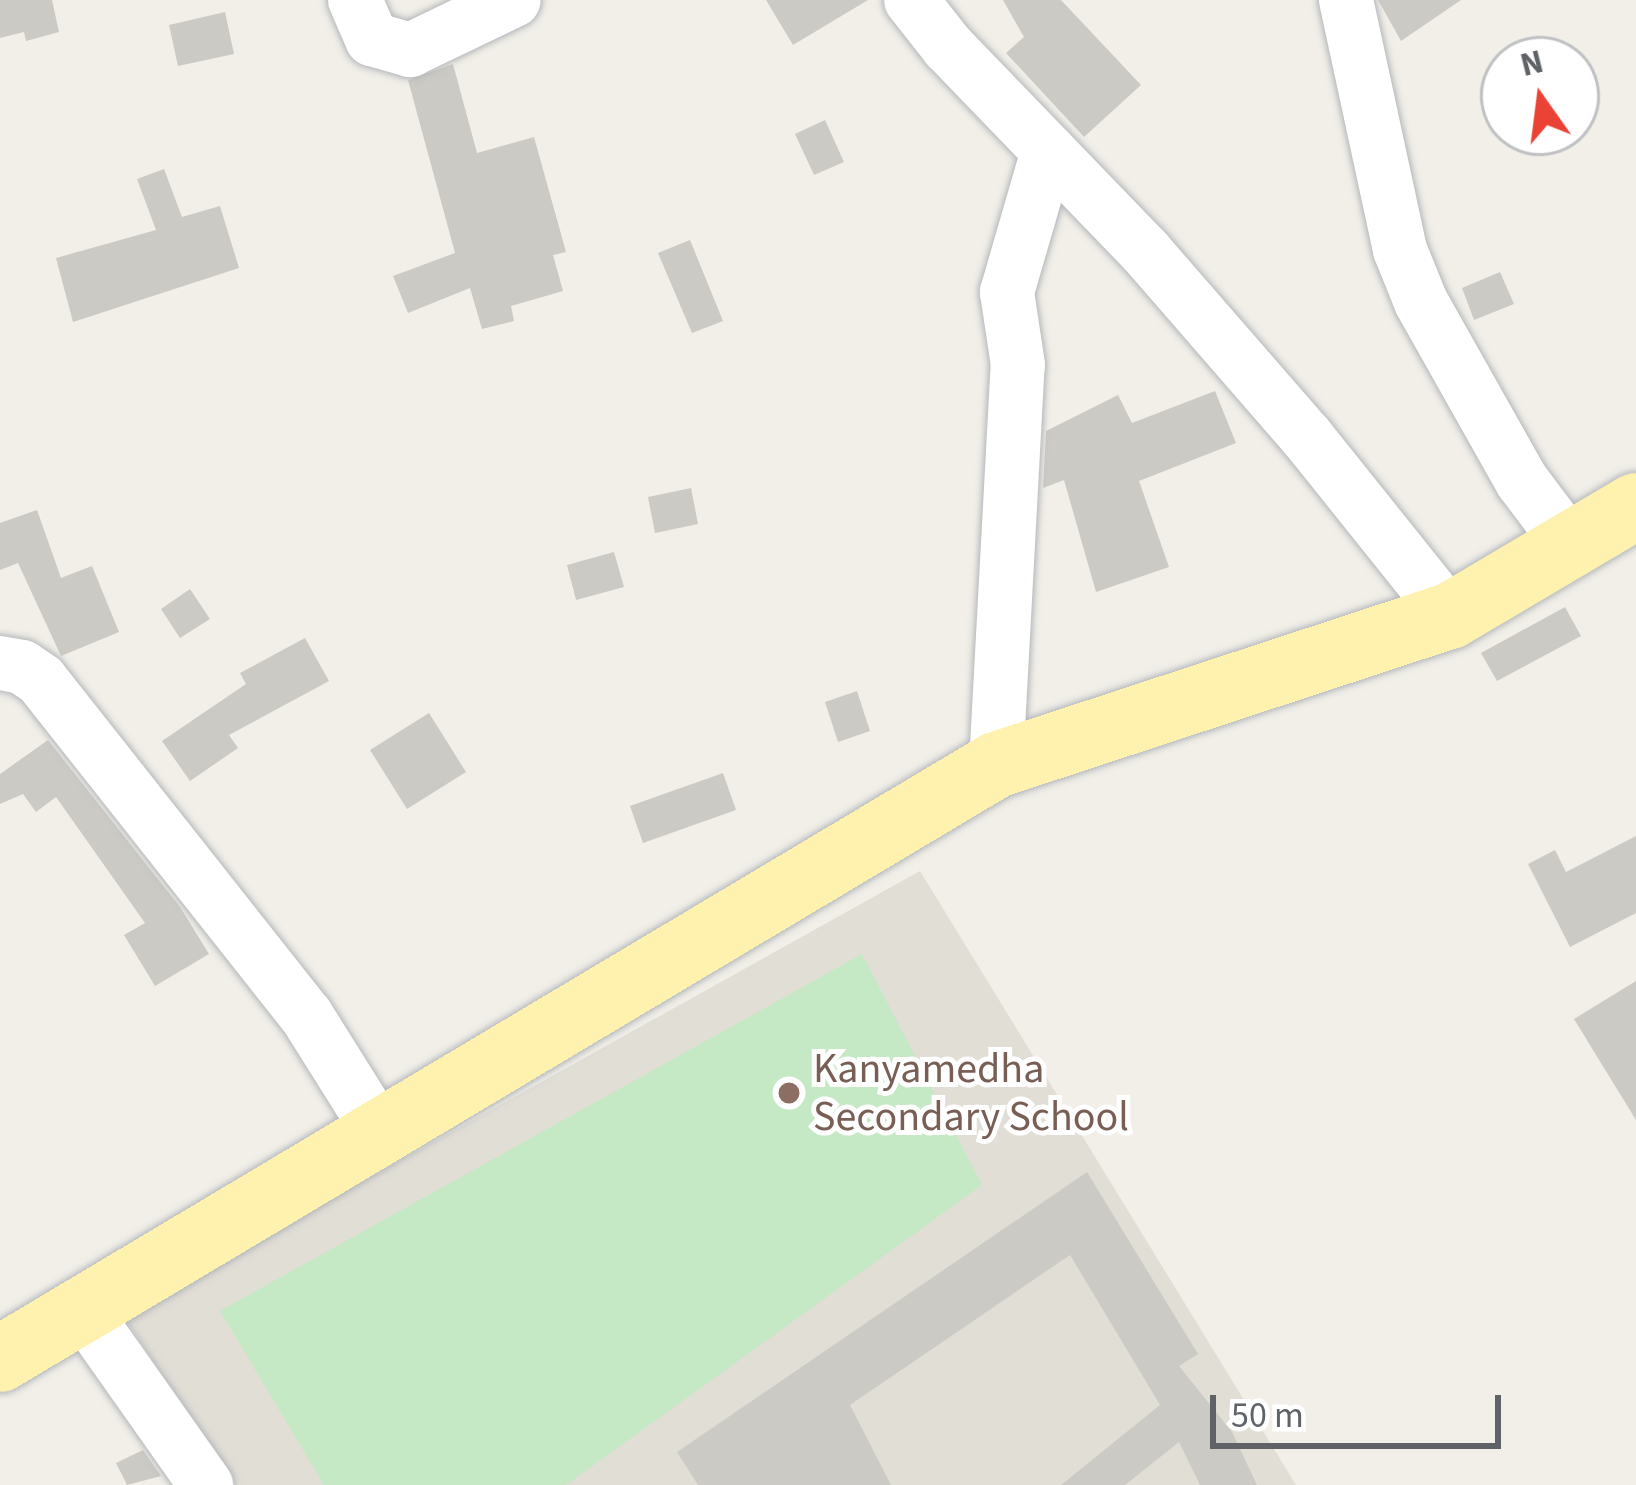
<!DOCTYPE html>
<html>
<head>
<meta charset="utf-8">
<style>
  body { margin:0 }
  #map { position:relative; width:1636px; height:1485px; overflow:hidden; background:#f1efe8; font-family:"Source Sans 3",sans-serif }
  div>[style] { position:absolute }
  .education>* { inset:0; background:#e1ded6 }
  .green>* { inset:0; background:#c5e8c5 }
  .building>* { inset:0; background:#cccac5 }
  .roads { filter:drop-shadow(0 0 3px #b5b8bc) drop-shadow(0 0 3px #b5b8bc) }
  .minor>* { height:54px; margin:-27px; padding:0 27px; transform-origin:27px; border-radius:27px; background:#fff }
  .major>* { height:66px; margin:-33px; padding:0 33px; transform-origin:33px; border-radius:33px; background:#fff2af }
  .dots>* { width:33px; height:33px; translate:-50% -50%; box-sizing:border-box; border:6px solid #fff; border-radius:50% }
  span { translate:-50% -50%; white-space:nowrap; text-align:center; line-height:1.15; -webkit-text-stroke:10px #fff; paint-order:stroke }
  .education-label { font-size:42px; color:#785e54 }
  .left { translate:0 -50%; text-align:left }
  .north { position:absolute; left:1480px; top:36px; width:120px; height:120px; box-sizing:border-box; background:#fff; border:3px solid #bfc1c3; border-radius:50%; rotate:346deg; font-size:33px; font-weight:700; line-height:48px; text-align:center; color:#5f6368 }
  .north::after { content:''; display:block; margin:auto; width:42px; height:54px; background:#ea4335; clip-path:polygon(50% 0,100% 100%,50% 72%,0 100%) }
  .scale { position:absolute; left:1210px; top:1395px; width:291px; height:54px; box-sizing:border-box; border:6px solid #5f6368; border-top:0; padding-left:15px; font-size:36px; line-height:42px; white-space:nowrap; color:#5f6368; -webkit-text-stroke:9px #fff; paint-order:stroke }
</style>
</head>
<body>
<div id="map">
  <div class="education">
    <div style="clip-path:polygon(920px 871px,1296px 1485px,235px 1485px,123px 1315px)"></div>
  </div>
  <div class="green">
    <div style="clip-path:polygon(862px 954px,982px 1185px,566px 1485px,324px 1485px,220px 1311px)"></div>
  </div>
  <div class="building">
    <div style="clip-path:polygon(0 0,52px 0,59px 32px,26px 41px,24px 32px,0 38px)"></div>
    <div style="clip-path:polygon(766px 0,868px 0,793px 45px)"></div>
    <div style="clip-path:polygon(1003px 0,1061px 0,1141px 85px,1084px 137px,1006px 53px,1024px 37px)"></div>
    <div style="clip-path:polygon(1378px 0,1461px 0,1401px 41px)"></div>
    <div style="clip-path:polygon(225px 12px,234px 54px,178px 66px,169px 25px)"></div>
    <div style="clip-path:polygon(453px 64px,477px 153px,534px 137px,566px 252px,553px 255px,563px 291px,511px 306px,514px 321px,482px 329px,470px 288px,408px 313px,393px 276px,455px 253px,408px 80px)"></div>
    <div style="clip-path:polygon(825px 120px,844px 162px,814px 175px,795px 134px)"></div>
    <div style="clip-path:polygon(164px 169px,182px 217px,220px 206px,239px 268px,73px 322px,56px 258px,156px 230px,137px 179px)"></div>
    <div style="clip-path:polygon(690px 240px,723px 321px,692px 333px,658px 253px)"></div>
    <div style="clip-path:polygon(1500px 272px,1514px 304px,1474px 320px,1462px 288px)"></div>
    <div style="clip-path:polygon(1215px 391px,1236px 443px,1139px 481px,1169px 567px,1096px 592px,1064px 480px,1043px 488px,1046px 431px,1118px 395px,1132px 423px)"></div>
    <div style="clip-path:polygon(691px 488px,698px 524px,655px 533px,648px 497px)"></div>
    <div style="clip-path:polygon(37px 510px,61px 578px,92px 566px,119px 632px,61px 656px,18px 563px,0 570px,0 523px)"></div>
    <div style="clip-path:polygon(614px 552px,624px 587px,576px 600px,567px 565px)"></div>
    <div style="clip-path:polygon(190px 589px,210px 619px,180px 638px,161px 609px)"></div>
    <div style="clip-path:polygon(1565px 607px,1581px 636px,1497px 681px,1481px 653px)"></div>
    <div style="clip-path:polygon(305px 638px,329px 681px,229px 735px,238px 748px,190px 781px,162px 741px,246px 684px,240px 673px)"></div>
    <div style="clip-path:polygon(857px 691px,870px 731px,838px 742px,825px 702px)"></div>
    <div style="clip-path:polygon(429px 713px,466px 772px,407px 809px,370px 750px)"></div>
    <div style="clip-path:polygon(48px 740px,180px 907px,209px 954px,155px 986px,124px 935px,145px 923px,56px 797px,36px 812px,23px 794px,0 804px,0 774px)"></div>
    <div style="clip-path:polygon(723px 773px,736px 810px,643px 843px,630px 806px)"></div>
    <div style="clip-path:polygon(1636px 836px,1636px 913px,1570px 947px,1528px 864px,1555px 850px,1566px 872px)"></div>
    <div style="clip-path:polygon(1636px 981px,1636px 1120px,1574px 1019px)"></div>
    <div style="clip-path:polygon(1087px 1172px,1198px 1354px,1179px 1366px,1232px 1432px,1257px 1485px,1200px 1485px,1179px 1442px,1125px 1485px,1061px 1485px,1160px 1405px,1070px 1255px,850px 1405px,891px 1485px,698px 1485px,677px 1452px)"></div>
    <div style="clip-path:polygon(143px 1450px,161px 1476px,127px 1485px,116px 1463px)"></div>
  </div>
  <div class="roads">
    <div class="minor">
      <div style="left:355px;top:0;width:43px;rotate:66.4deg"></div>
      <div style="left:372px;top:39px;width:40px;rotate:16deg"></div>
      <div style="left:410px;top:50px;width:115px;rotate:-25.7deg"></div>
      <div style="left:911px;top:0;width:60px;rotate:51.8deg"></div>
      <div style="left:948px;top:47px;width:284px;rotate:46deg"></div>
      <div style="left:1145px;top:251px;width:245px;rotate:49deg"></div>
      <div style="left:1306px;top:436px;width:231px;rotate:51.3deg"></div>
      <div style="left:1346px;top:0;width:256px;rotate:77.8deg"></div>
      <div style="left:1400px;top:250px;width:56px;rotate:68deg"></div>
      <div style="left:1421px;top:302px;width:206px;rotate:60.6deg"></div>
      <div style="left:1522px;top:481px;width:80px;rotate:53.1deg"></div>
      <div style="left:0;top:663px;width:22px;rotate:10deg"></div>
      <div style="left:22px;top:667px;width:23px;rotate:34deg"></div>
      <div style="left:41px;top:680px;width:427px;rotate:51.7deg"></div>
      <div style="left:306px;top:1015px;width:143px;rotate:57.9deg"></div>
      <div style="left:996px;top:765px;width:401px;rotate:-86.9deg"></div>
      <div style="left:1018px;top:365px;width:74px;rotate:-98.6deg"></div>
      <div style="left:1007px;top:292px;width:147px;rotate:-73.8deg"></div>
      <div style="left:84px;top:1312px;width:212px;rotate:54.8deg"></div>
    </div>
    <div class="major">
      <div style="left:0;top:1359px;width:1160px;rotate:-30.81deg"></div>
      <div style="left:996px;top:765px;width:478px;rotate:-18.2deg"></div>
      <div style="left:1450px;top:616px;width:216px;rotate:-30.6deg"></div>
    </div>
  </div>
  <div class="dots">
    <div style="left:789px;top:1093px;background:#8d6e63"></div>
  </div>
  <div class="education-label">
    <span class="left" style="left:813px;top:1093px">Kanyamedha<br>Secondary School</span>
  </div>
  <div class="north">N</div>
  <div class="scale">50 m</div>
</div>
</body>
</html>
